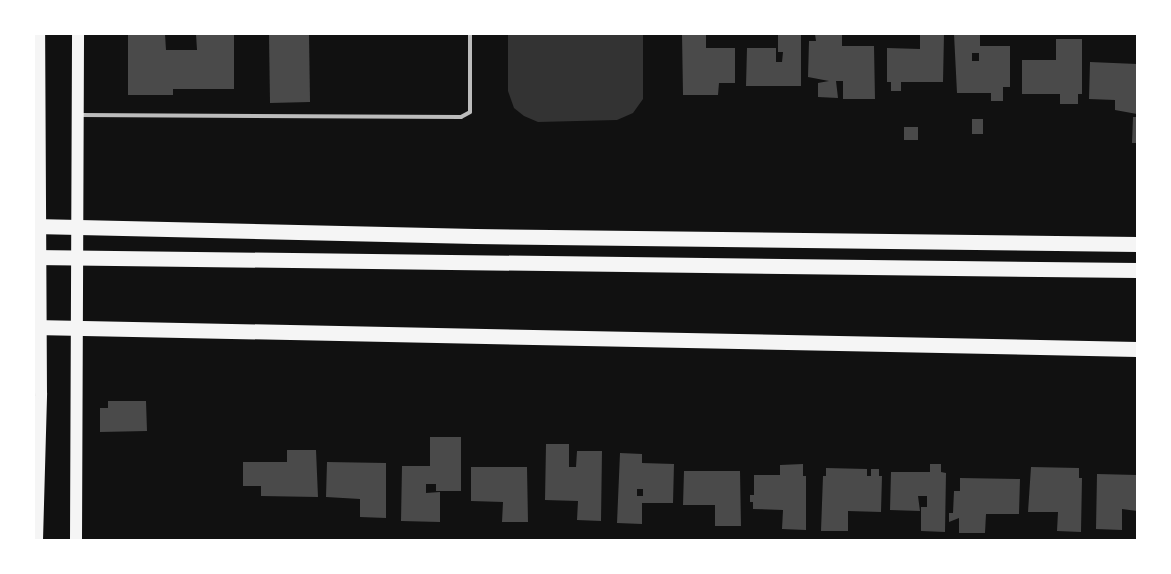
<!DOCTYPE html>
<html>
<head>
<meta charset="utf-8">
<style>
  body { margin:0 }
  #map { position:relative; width:1171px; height:574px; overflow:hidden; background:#111; font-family:"Exo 2",sans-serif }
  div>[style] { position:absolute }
  .water>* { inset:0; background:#333 }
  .building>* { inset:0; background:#4a4a4a }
  .service>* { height:4px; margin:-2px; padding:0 2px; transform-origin:2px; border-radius:2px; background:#bcbcbc }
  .primary>* { height:12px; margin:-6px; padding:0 6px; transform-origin:6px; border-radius:6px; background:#f5f5f5 }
  .motorway>* { height:15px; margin:-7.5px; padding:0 7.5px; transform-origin:7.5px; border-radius:7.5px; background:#f5f5f5 }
  span { translate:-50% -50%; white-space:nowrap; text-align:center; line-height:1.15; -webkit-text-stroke:5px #fff; paint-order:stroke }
  .frame { position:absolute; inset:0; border:35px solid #fff; pointer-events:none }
</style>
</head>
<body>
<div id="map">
  <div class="water">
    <div style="clip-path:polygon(508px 34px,643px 34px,643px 99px,633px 113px,617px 120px,538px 122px,524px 116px,514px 108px,508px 91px)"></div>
  </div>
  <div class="building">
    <div style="clip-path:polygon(128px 34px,165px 34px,166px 50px,197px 50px,196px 34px,234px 34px,234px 89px,173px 89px,173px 95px,128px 95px)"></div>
    <div style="clip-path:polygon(269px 34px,309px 34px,310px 102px,270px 103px)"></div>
    <div style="clip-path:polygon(682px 34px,706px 34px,706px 48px,735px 48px,735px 83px,719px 83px,718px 95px,683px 95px)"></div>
    <div style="clip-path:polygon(778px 34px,801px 34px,801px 86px,746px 86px,747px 48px,776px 48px,776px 62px,782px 62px,783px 52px,778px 52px)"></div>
    <div style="clip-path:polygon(815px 34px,842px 34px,842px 46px,874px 46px,875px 99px,843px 99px,843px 81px,836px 81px,838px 98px,818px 97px,818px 83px,829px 81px,808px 77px,809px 41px,816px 41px)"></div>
    <div style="clip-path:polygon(920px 34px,944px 34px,943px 82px,901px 82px,901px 91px,891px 91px,891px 82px,887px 82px,887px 48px,920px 49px)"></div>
    <div style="clip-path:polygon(evenodd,954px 34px,980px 34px,980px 46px,1010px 46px,1010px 87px,1003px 87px,1003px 101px,991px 101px,991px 93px,957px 93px,954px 34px,972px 53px,979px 53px,979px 61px,972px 61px,972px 53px)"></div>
    <div style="clip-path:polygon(1056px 39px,1082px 39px,1082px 94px,1078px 94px,1078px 104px,1060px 104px,1060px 94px,1022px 94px,1022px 60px,1056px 60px)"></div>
    <div style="clip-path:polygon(1090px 62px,1137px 64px,1137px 114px,1115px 110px,1115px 100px,1089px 99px)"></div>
    <div style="clip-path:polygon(1133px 117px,1137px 117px,1137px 143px,1132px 143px)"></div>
    <div style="clip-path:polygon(972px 119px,983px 119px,983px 134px,972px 134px)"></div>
    <div style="clip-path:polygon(904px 127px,918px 127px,918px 140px,904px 140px)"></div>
    <div style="clip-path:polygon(108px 401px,146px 401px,147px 431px,100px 432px,100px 408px,108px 408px)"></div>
    <div style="clip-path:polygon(430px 437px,461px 437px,461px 491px,436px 491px,436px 484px,426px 484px,426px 493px,440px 492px,440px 522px,401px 521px,402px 466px,430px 466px)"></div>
    <div style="clip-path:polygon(546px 444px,569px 444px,569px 467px,576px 467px,577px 451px,602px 451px,601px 521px,577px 520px,578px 501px,545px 500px)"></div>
    <div style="clip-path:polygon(287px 450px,316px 450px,318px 497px,261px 496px,261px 486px,243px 486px,243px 462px,287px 462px)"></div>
    <div style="clip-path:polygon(evenodd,620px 453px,642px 454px,642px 463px,674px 464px,673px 503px,642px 503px,642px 524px,617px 523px,620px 453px,637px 489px,643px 489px,643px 496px,637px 496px,637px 489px)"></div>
    <div style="clip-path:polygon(327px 462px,386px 463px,386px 518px,360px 517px,360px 499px,326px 497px)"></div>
    <div style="clip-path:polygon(803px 464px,803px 476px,806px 476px,806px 530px,782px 529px,783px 510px,753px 509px,753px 502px,750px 502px,750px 495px,754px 495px,754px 475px,780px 475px,780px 465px)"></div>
    <div style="clip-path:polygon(930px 464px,941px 464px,941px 472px,946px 473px,945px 532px,921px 531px,921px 507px,927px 507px,927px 496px,918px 496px,920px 511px,890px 510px,891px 472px,930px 472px)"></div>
    <div style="clip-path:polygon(471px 467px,527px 467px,528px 522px,502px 522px,503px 502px,471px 501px)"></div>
    <div style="clip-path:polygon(1031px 467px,1079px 468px,1079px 478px,1082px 478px,1081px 532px,1057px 531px,1058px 512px,1028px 512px)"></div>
    <div style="clip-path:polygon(826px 468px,867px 469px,867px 476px,871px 476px,871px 469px,879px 469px,879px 476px,882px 476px,881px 512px,848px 511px,848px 531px,821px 531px,823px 476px,826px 476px)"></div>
    <div style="clip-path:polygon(684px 471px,740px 471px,741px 526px,715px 526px,715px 505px,683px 505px)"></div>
    <div style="clip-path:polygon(1097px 474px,1137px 475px,1137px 511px,1122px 509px,1122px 530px,1096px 529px)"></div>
    <div style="clip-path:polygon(960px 478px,1020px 479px,1019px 514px,986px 514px,985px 533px,959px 533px,959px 518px,949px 522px,949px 513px,953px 513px,954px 491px,960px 491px)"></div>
  </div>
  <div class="service">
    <div style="left:80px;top:115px;width:381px;rotate:0.3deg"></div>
    <div style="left:461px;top:117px;width:10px;rotate:-29deg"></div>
    <div style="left:470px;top:112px;width:78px;rotate:-90deg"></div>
  </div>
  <div class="primary">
    <div style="left:37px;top:540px;width:147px;rotate:-88.4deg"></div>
    <div style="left:41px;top:393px;width:359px;rotate:-90.3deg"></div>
    <div style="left:76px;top:540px;width:506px;rotate:-89.77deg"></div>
  </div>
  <div class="motorway">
    <div style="left:34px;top:226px;width:441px;rotate:1.3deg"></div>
    <div style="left:475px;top:236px;width:662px;rotate:0.69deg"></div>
    <div style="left:34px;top:257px;width:1103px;rotate:0.68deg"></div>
    <div style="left:34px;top:327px;width:1103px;rotate:1.14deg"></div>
  </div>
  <div class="frame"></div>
</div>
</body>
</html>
